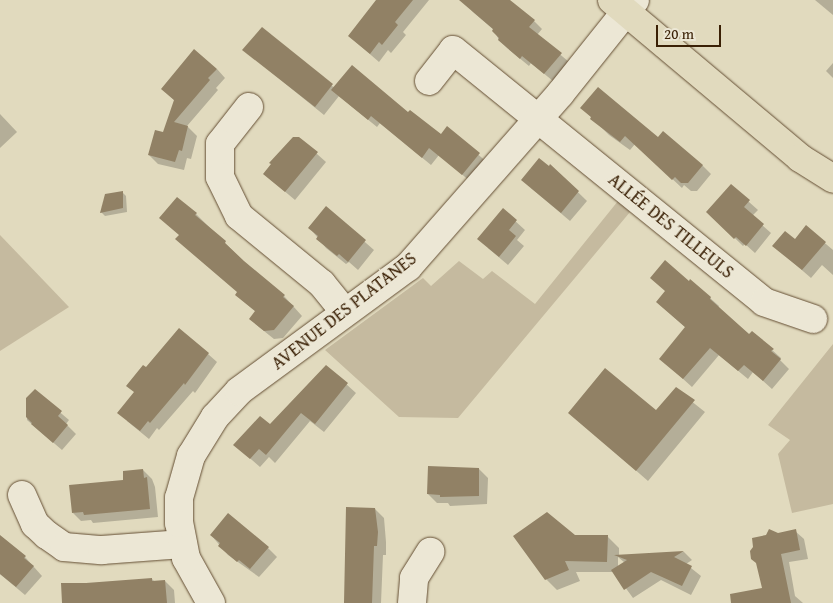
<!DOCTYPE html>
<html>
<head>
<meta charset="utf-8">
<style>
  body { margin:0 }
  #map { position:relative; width:833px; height:603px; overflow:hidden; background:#e1dabe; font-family:"Gentium Book Plus",serif }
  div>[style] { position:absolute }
  .green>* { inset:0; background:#c5ba9f }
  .shadow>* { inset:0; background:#0003 }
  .building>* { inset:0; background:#918165 }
  .roads { filter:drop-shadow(0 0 1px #644e33) drop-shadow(0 0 1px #644e33) }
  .minor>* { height:28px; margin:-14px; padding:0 14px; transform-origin:14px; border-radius:14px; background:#ece7d5 }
  .major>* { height:28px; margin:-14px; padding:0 14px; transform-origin:14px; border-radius:14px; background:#e1dabe }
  span { translate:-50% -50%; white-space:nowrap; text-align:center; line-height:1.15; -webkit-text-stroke:5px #ece7d5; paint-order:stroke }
  .street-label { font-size:18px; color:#3a2005 }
  .scale { position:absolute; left:656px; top:25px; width:65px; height:22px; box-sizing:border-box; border:2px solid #3a2005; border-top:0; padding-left:6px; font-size:15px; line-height:18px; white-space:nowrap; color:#3a2005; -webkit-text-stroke:4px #ece7d5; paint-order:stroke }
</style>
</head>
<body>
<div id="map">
  <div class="green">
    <div style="clip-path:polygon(618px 201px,630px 212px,458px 418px,399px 417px,325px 350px,423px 278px,431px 286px,459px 261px,483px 279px,492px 271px,535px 304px)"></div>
    <div style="clip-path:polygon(0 235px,69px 307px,0 351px)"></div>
    <div style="clip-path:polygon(833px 344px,833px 504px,792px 513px,778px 454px,790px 440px,768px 425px)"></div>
  </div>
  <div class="shadow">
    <div style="clip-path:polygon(378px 0,429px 0,403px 32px,406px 35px,391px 53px,388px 50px,379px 62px,349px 36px)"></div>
    <div style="clip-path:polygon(464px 0,507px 0,534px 21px,542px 29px,537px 35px,569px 62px,553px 81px,531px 63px,529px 66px,507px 48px,499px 40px,494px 30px,473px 12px)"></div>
    <div style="clip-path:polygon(815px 0,833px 0,833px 15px)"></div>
    <div style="clip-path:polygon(244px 50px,334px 87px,408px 114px,441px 136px,447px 128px,488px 163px,471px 182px,439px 155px,431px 165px,380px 123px,377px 127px,339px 96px,324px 115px)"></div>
    <div style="clip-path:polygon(833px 63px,833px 78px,826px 71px)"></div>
    <div style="clip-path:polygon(217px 69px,225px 78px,216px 88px,218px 90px,187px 126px,197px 136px,191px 159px,187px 158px,184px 170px,158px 164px,149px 155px,164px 134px,175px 101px,162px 89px)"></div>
    <div style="clip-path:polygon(582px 108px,658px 139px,702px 165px,711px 174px,697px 191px,691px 191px,684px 185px,682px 188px,635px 144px,630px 150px,609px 135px)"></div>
    <div style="clip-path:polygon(0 114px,17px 132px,0 148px)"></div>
    <div style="clip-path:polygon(293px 138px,299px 138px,326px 162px,295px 200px,264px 174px)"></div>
    <div style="clip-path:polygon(551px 166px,587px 201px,570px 221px,531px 188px)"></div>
    <div style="clip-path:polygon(731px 186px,758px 210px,752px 216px,771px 233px,755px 253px,745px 244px,743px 246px,708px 212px)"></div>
    <div style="clip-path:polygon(122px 192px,126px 196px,127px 212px,105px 216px,101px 212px)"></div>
    <div style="clip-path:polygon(177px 198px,196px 214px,244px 262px,284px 296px,302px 316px,283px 338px,274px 339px,259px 327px,250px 319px,256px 312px,236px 295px,238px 292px,176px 239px,180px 236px)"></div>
    <div style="clip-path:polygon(326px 208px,374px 250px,358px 270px,349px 262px,346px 264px,326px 248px,309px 227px)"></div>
    <div style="clip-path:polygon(503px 210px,525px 230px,517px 240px,524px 246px,508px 265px,488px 248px)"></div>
    <div style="clip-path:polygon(806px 227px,833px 250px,833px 275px,822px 265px,811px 278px,774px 246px,795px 241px)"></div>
    <div style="clip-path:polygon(689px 283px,710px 298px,719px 306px,718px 308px,750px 335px,752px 332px,781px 358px,780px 360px,789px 369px,772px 389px,753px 372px,748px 379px,719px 355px,692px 387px,661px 359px,686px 328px,657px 302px)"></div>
    <div style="clip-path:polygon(208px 354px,217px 362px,195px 393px,193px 391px,159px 430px,157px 428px,149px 439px,127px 421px,146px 369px)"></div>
    <div style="clip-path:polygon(326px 366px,356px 393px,324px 432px,310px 421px,275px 463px,269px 457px,260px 467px,244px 453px)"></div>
    <div style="clip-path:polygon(676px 389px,705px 412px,648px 481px,570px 413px,657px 412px)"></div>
    <div style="clip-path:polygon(35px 391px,69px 420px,66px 424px,76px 434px,62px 450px,27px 420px,28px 399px)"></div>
    <div style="clip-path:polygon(479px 469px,488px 478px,487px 504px,450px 506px,448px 503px,437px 503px,428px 494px)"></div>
    <div style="clip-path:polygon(143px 470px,152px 479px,155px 487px,158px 517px,93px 523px,91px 520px,81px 521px,73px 513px)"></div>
    <div style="clip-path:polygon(375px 509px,384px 518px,386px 542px,386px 555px,383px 555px,381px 603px,345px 603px)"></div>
    <div style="clip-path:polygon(795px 531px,804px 539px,808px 559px,789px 562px,795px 596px,803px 603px,752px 603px,764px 589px,777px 534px)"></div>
    <div style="clip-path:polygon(211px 535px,268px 548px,277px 557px,259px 577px,228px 555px)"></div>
    <div style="clip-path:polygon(0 536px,25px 557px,42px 576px,25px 595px,0 574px)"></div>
    <div style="clip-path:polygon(evenodd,574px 536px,607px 536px,619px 548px,619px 556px,684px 552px,692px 560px,686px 564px,701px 576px,691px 595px,661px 580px,633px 598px,614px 572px,576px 572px,580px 581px,557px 590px,546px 579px,574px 536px,618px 557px,625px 563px,618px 567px,618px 557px)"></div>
    <div style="clip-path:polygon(152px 579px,155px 582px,165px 581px,174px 590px,175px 603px,64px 603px)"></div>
  </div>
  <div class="building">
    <div style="clip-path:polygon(376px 0,413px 0,395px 22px,398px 25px,382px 45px,379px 42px,370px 54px,348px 36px)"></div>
    <div style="clip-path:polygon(459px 0,510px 0,535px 20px,529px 27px,562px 53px,544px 74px,522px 56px,520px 59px,498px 40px,499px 38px,492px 31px,493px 29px)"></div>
    <div style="clip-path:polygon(262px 27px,333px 84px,315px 107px,242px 50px)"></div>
    <div style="clip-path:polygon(194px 49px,217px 69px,208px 78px,210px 80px,174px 122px,188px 126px,182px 151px,179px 150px,175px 162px,148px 155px,155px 130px,163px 132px,174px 100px,161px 89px)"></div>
    <div style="clip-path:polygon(352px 65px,408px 112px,410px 110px,441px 134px,447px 126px,480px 153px,462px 175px,429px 148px,422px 158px,371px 116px,368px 120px,331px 90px)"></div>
    <div style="clip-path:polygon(598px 87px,658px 137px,663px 131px,703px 165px,688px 183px,681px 183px,675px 177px,672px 180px,625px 136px,620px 142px,590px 119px,591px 117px,580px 108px)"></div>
    <div style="clip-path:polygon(293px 137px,299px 137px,318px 152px,285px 192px,263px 174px,271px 164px,269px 163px)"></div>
    <div style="clip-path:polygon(539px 158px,549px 166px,550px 164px,579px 191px,561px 213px,521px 180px)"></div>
    <div style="clip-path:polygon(731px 184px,750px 200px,744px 207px,764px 224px,746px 246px,736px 237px,734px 239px,706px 212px)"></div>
    <div style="clip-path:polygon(123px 191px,123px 208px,100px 213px,105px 194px)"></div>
    <div style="clip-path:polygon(177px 197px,197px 213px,195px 215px,226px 241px,225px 243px,244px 261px,285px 295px,283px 297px,294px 306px,274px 330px,264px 331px,249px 319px,255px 311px,235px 295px,237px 292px,175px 239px,179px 235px,159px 218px)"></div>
    <div style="clip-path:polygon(326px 206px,366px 240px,348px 262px,339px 254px,337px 256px,316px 239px,318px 236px,308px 228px)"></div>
    <div style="clip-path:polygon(503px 208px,517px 220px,509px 230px,516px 236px,499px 257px,477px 239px)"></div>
    <div style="clip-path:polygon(806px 225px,826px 242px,802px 270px,772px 246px,785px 231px,795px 239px)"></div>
    <div style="clip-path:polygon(665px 260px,689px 281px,690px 279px,711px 297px,710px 299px,749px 334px,752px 331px,774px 349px,771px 351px,781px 359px,763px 381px,744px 365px,738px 371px,710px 348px,683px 379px,659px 359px,685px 327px,656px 302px,665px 291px,650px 278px)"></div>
    <div style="clip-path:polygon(179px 328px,209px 353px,185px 385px,184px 383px,150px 423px,148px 421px,140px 431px,117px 413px,134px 392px,126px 386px,143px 365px,146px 367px)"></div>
    <div style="clip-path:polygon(326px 365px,348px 383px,315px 424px,301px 413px,266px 455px,259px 449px,250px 459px,233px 445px,260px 416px,270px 424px)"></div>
    <div style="clip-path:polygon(605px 368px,656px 410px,676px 387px,695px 400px,636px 471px,568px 413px)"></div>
    <div style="clip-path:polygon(35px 389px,62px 411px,58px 416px,68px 425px,53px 443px,31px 424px,32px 423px,26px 417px,26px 398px)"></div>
    <div style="clip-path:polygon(428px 466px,479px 468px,479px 496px,440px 497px,440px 495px,427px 494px)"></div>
    <div style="clip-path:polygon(143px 469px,144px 478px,147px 477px,150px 509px,84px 515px,83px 512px,72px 513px,69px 485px,123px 480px,123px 471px)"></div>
    <div style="clip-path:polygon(346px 507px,375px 508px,378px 532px,377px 546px,374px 546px,372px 603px,344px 603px)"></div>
    <div style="clip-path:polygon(547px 512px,575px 535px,608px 535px,607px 562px,565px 561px,569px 570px,545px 580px,513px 536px)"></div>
    <div style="clip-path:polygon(228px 513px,269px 547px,250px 569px,239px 560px,237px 562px,218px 546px,220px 543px,210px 535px)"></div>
    <div style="clip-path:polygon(769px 529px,778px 533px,796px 529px,800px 550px,781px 554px,791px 603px,731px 603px,730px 594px,762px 588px,756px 563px,751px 559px,750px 551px,753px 547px,752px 538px,766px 535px)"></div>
    <div style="clip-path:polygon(0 535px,26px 556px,24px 558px,34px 566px,16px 587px,0 574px)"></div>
    <div style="clip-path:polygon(684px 551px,674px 557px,692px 566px,682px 586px,651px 572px,624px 590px,611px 570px,627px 560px,614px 555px)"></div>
    <div style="clip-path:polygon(152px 578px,152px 581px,165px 580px,167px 603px,62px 603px,61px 583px,86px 583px)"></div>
  </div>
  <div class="roads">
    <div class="minor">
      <div style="left:429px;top:81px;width:39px;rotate:-52deg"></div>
      <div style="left:453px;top:50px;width:400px;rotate:39deg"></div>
      <div style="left:764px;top:302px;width:52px;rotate:19.1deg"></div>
      <div style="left:249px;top:107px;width:47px;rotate:128.1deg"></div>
      <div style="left:220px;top:144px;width:33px;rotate:90deg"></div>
      <div style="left:220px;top:177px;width:43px;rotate:64deg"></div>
      <div style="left:239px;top:216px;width:107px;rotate:39.3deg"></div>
      <div style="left:322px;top:284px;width:36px;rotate:51deg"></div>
      <div style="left:22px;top:495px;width:32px;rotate:66deg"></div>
      <div style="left:35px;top:524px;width:16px;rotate:43deg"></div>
      <div style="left:47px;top:535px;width:21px;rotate:35deg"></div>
      <div style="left:64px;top:547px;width:38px;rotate:5deg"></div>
      <div style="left:102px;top:550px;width:81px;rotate:-4.2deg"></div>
      <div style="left:211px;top:603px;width:51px;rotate:-119.1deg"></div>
      <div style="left:186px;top:558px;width:36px;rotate:-101deg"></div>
      <div style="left:179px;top:523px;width:25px;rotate:-90deg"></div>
      <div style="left:179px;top:498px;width:44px;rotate:-74.1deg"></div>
      <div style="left:191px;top:456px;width:46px;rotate:-58.4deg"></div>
      <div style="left:215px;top:417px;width:35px;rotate:-47deg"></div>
      <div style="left:239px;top:391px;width:210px;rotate:-36.3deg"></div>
      <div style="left:408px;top:267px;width:230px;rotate:-48.7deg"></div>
      <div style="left:560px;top:94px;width:120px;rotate:-51.4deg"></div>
      <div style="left:412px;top:603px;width:25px;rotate:-85deg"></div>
      <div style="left:414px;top:578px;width:31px;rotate:-58deg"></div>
    </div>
    <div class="major">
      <div style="left:612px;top:0;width:246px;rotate:40deg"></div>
      <div style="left:800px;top:158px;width:39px;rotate:32deg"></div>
    </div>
  </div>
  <div class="street-label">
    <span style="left:671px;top:226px;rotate:39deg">ALLÉE DES TILLEULS</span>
    <span style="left:344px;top:311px;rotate:-38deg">AVENUE DES PLATANES</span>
  </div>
  <div class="scale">20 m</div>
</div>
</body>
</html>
